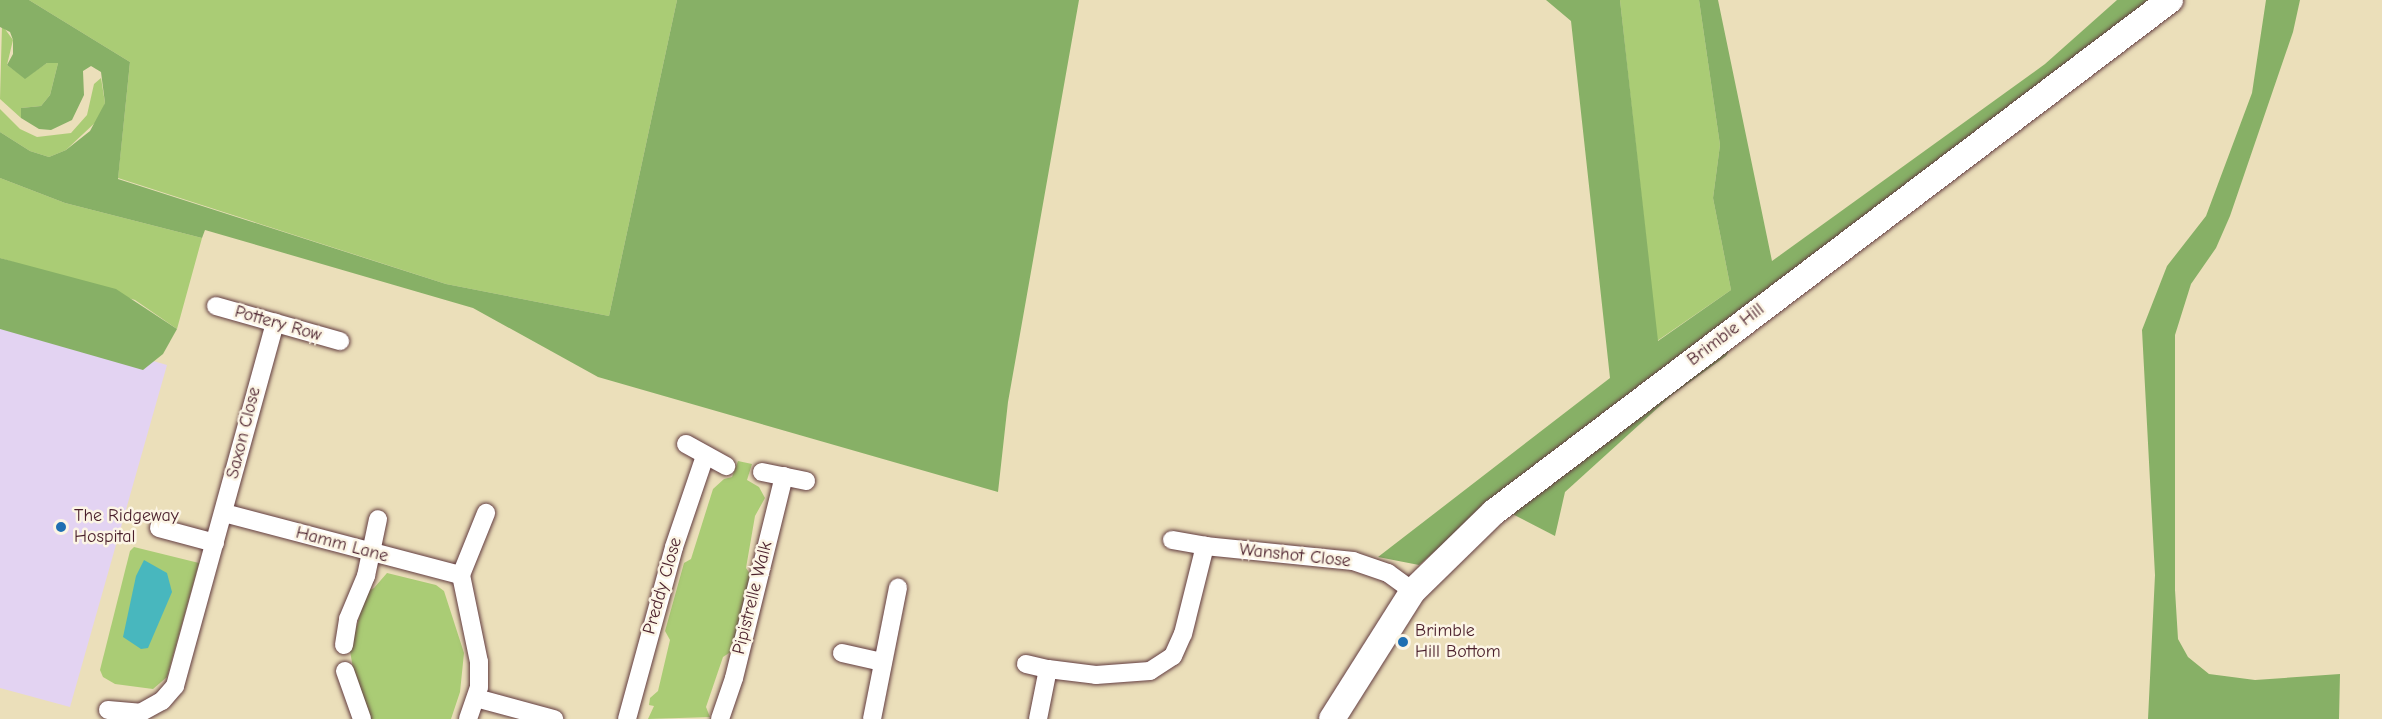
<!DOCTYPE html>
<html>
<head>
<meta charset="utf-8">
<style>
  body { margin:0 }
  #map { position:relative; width:2382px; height:719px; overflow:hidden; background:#ebdfba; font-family:"Comic Neue",sans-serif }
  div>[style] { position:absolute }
  .built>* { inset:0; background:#e3d3f2 }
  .green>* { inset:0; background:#aacc75 }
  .forest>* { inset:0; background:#87b066 }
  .water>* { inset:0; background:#48b7be }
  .roads { filter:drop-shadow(0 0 2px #623c40) drop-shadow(0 0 2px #623c40) }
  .minor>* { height:18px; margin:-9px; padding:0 9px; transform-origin:9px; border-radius:9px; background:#fff }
  .secondary>* { height:26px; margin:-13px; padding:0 13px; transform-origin:13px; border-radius:13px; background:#fff }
  .dots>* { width:16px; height:16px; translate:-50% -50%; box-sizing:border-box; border:3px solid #fcf5e5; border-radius:50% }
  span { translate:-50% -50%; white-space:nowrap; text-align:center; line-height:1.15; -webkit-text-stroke:5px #fcf5e5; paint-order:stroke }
  .street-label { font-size:18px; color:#4a1f2b }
  .poi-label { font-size:18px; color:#4a1f2b }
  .left { translate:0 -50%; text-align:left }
</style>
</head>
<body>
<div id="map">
  <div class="built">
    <div style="clip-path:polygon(0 317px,167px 365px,70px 707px,0 688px)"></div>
  </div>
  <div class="green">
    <div style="clip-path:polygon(29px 0,677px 0,609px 316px,446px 284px,118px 178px,130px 62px)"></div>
    <div style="clip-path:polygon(1620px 0,1699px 0,1720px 145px,1713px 198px,1731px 290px,1657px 341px)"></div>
    <div style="clip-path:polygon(2px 25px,13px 40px,7px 65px,25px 78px,47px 63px,58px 63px,50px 95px,41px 106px,21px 108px,21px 118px,0 99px)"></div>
    <div style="clip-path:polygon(101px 78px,105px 103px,99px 119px,66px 150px,49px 157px,30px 151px,0 132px,0 109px,20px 129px,37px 137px,71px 133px,87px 115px,94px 84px)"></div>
    <div style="clip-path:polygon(0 178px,65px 203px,202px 238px,177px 329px,135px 300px,0 258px)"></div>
    <div style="clip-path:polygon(738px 461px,752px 464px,747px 480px,759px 487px,765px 498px,755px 516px,746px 568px,753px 578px,732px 651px,723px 657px,706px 707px,710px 717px,648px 719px,654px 706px,649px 705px,650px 698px,658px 691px,670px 640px,665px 631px,684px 563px,691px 559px,713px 489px,724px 479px,732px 477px)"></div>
    <div style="clip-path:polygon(134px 547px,199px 563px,167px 677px,153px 689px,115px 684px,103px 677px,100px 670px,130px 551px)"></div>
    <div style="clip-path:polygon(387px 573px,436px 585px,444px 591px,464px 653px,460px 692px,451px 719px,370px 719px,356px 685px,350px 651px,366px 592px,374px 588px)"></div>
  </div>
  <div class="forest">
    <div style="clip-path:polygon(0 0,29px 0,130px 62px,118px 179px,446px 284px,609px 316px,677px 0,1079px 0,1008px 402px,998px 492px,598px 377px,473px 308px,205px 230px,202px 238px,65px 203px,0 178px,0 132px,30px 151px,49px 157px,66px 150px,90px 131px,105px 103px,101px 72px,91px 66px,83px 71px,84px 95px,72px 120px,51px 130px,39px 129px,21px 118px,21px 108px,41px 106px,50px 95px,58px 63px,47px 63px,25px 79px,7px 65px,13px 54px,13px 40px,10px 32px,0 27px)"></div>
    <div style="clip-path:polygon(1546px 0,1620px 0,1658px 341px,1731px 290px,1713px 198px,1720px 145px,1699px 0,1718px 0,1772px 261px,2045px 64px,2117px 0,2148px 0,2097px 44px,1760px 298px,1726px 356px,1672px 395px,1565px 492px,1555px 536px,1491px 503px,1419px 565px,1378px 557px,1610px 378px,1571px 21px)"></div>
    <div style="clip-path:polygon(2266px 0,2300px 0,2293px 32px,2230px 216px,2216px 248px,2191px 284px,2175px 335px,2175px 590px,2178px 639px,2188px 657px,2209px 674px,2255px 680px,2340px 674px,2339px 719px,2148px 719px,2155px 575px,2142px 330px,2167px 266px,2206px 216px,2252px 93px)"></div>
    <div style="clip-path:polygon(0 258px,116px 289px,177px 329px,163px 354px,143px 370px,0 329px)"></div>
  </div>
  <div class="water">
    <div style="clip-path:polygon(144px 560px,167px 573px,172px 592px,148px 648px,141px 649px,123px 637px,136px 576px)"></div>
  </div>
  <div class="roads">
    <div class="minor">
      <div style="left:216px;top:306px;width:129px;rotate:15.8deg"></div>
      <div style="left:686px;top:444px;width:46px;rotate:28.8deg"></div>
      <div style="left:762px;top:472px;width:45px;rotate:11.6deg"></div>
      <div style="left:224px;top:513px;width:245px;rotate:14.7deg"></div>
      <div style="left:159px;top:528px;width:58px;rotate:15deg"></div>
      <div style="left:1172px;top:540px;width:34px;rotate:10deg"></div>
      <div style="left:344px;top:645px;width:26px;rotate:-81deg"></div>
      <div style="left:348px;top:619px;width:47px;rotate:-67.3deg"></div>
      <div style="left:366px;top:576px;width:58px;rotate:-78.1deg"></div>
      <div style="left:842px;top:653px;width:41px;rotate:12.7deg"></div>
      <div style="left:1026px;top:664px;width:23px;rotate:13deg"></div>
      <div style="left:345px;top:671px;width:51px;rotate:70.5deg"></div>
      <div style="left:476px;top:698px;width:81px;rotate:15.1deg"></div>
      <div style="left:108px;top:710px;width:32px;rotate:5deg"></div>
      <div style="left:140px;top:713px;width:25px;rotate:-29deg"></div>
      <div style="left:162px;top:701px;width:20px;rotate:-49deg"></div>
      <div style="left:175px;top:686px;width:377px;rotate:-74.6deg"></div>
      <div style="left:468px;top:719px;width:34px;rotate:-71deg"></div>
      <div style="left:479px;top:687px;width:25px;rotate:-90deg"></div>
      <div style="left:479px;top:662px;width:89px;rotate:-101.7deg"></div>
      <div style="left:461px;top:575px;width:67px;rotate:-68deg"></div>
      <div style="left:627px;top:719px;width:178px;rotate:-74.7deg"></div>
      <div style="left:674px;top:547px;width:96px;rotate:-71.2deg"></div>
      <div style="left:720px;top:719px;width:43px;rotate:-71.1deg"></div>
      <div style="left:734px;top:678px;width:208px;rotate:-76.1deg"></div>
      <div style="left:872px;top:719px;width:134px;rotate:-78.8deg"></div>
      <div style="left:1038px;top:719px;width:51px;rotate:-78.7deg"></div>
      <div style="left:1048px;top:669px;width:48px;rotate:7.1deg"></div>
      <div style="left:1096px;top:675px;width:54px;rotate:-4.2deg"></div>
      <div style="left:1150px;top:671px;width:27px;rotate:-33deg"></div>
      <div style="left:1173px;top:656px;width:24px;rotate:-66deg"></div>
      <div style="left:1183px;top:634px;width:91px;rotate:-76deg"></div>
      <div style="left:1205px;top:546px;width:149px;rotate:5.8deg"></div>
      <div style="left:1353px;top:561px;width:37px;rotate:19deg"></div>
      <div style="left:1388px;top:573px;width:31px;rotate:36deg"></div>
    </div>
    <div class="secondary">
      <div style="left:1332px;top:719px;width:151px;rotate:-57.7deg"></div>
      <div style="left:1413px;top:591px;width:113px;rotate:-44.3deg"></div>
      <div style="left:1494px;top:512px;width:848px;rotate:-37.14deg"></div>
    </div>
  </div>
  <div class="dots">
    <div style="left:61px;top:527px;background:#1f6fb2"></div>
    <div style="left:1403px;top:642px;background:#1f6fb2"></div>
  </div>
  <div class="street-label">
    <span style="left:278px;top:324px;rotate:16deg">Pottery Row</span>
    <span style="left:1726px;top:335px;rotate:-37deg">Brimble Hill</span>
    <span style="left:244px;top:433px;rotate:-76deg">Saxon Close</span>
    <span style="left:342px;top:545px;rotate:15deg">Hamm Lane</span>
    <span style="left:1295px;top:556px;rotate:6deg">Wanshot Close</span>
    <span style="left:663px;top:586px;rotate:-74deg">Preddy Close</span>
    <span style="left:753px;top:598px;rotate:-76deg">Pipistrelle Walk</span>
  </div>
  <div class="poi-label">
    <span class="left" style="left:74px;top:527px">The Ridgeway<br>Hospital</span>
    <span class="left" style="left:1415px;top:642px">Brimble<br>Hill Bottom</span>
  </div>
</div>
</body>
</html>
